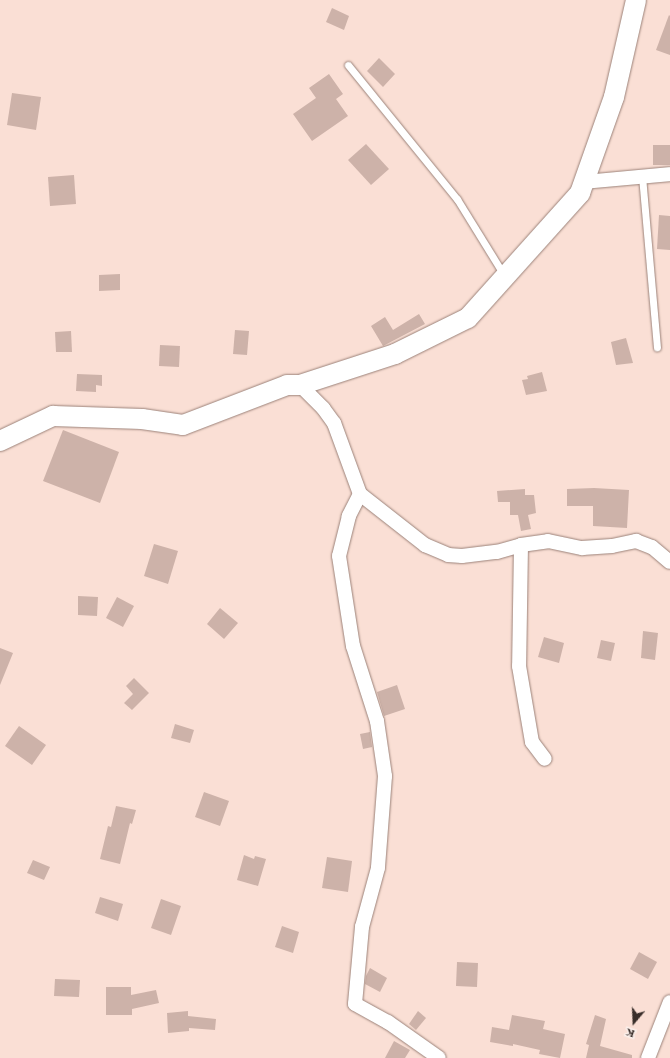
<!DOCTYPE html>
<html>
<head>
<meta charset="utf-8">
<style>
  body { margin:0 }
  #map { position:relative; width:670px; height:1058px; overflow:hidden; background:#fadfd5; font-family:Georgia,serif }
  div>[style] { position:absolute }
  .building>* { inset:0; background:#cdb2a9 }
  .roads { filter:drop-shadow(0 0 1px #9b8279) drop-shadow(0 0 1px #9b8279) }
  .lane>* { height:7px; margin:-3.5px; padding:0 3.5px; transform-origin:3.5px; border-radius:3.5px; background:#fff }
  .street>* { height:14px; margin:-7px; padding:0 7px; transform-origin:7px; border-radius:7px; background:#fff }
  .secondary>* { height:20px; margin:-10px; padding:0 10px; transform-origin:10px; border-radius:10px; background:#fff }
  span { translate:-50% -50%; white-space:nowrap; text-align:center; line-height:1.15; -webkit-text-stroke:3px #fbf0ec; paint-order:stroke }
  .north { position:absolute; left:614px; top:1002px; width:40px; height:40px; -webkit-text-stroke:3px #fbf0ec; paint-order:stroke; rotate:199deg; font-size:11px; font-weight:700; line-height:16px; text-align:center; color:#382d29 }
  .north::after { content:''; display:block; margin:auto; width:14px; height:18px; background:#382d29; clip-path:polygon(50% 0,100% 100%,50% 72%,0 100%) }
</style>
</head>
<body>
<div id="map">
  <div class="building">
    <div style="clip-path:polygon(332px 8px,349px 16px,344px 30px,326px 22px)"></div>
    <div style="clip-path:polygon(669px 15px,670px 16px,670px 55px,656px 50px)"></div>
    <div style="clip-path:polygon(379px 58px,395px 74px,383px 87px,367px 71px)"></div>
    <div style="clip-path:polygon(329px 74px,343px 94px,336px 99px,348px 116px,312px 141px,293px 114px,316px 98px,309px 88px)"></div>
    <div style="clip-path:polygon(12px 93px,41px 97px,36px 130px,7px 125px)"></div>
    <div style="clip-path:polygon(366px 144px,389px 169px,371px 185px,348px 160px)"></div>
    <div style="clip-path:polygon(653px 145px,670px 145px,670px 165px,653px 165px)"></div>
    <div style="clip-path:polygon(74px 175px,76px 204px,50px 206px,48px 177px)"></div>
    <div style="clip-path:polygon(659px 215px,670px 216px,670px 250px,657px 249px)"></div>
    <div style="clip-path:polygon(120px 274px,120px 290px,99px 291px,99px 275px)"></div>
    <div style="clip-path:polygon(419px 314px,425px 324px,383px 346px,371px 326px,385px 317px,393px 330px)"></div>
    <div style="clip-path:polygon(235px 330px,249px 331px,247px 355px,233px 354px)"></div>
    <div style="clip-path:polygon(71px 331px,72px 352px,56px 352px,55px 332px)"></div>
    <div style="clip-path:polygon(626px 338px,633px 363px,616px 365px,611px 342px)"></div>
    <div style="clip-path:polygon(160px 345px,180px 346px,179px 367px,159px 366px)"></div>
    <div style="clip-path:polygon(542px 372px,547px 391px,526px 395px,522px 380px,528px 379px,527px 376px)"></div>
    <div style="clip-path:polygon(77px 374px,102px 375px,102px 386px,96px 385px,96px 392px,76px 391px)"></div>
    <div style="clip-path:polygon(63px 430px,119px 452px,100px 503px,43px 481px)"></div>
    <div style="clip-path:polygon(594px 488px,629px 490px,627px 528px,593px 526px,593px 506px,567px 506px,567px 489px)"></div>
    <div style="clip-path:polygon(525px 489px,525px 495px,534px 495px,536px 513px,528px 515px,531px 529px,521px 531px,518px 515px,510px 515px,510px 502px,498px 502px,497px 491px)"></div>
    <div style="clip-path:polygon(154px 544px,178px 551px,168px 584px,144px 576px)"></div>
    <div style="clip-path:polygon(78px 596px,98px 597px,97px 616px,78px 615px)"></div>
    <div style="clip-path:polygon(117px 597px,134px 606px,123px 627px,106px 618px)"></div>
    <div style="clip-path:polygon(220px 608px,238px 623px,224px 639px,207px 624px)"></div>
    <div style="clip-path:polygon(643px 631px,658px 633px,655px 660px,641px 658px)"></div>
    <div style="clip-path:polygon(544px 637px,564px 643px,559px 663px,538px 657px)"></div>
    <div style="clip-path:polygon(601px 640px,615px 643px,611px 661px,597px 658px)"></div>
    <div style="clip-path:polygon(0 648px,13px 653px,0 685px)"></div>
    <div style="clip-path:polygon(134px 678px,149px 693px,132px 710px,124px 703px,133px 694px,126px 686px)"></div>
    <div style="clip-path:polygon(397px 685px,405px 709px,384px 716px,377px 692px)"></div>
    <div style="clip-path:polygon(175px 724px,194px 730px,190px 743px,171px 738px)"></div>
    <div style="clip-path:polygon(19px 726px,46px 745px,32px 765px,5px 746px)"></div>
    <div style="clip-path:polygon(370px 732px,372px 747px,363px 749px,360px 734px)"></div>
    <div style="clip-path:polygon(204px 792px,229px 801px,220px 826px,195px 817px)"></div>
    <div style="clip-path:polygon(116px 806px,136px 810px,132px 824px,130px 823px,120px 864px,100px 859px,108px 826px,111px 827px)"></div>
    <div style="clip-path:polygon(244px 855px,254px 859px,255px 856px,266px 859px,258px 886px,237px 880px)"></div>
    <div style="clip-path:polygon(327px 857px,352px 861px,348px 892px,322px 888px)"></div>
    <div style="clip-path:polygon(33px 860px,50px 867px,44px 880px,27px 873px)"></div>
    <div style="clip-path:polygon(100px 897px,123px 904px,118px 921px,95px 913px)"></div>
    <div style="clip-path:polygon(161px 899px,181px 906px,171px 935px,151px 928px)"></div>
    <div style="clip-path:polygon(282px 926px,299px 932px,293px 953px,275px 947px)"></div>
    <div style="clip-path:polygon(639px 952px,657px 962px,648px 979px,630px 969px)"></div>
    <div style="clip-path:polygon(457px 962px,478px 963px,477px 987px,456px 986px)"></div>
    <div style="clip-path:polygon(370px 968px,387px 978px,380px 992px,365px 984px,366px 976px)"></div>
    <div style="clip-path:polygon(55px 979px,80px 980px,79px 997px,54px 996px)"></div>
    <div style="clip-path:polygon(106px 987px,131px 987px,131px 995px,156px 990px,159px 1003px,132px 1009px,132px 1015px,106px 1015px)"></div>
    <div style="clip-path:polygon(188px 1011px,188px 1016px,216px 1019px,215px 1030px,189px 1028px,189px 1031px,168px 1033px,167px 1013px)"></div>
    <div style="clip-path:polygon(418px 1011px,426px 1018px,416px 1030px,409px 1024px)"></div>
    <div style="clip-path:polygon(512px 1015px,545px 1021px,543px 1029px,565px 1034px,560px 1058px,539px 1054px,540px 1050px,513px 1044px,513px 1046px,490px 1042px,492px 1027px,509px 1030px)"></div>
    <div style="clip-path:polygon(595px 1015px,606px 1019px,600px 1046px,632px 1055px,632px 1058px,586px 1058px,589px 1045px,586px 1044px)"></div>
    <div style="clip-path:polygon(394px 1041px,410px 1050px,405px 1058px,385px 1058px)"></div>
  </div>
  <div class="roads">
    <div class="lane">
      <div style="left:348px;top:65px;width:173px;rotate:50.9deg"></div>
      <div style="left:457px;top:199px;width:89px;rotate:58.3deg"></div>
      <div style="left:642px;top:176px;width:172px;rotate:85deg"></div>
    </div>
    <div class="street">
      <div style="left:584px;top:182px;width:86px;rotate:-5.3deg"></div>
      <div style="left:300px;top:385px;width:33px;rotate:45deg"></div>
      <div style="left:323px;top:408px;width:19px;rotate:54deg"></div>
      <div style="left:334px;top:423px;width:76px;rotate:69.9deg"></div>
      <div style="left:360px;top:494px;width:83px;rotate:38.1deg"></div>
      <div style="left:425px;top:545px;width:25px;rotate:23deg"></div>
      <div style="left:448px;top:555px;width:14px;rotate:4deg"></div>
      <div style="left:462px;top:556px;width:35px;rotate:-7deg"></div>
      <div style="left:497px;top:552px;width:25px;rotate:-16deg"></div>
      <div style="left:521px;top:545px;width:27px;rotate:-8deg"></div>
      <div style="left:548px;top:541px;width:35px;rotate:12deg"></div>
      <div style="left:582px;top:548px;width:30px;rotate:-4deg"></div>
      <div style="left:612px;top:546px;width:25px;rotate:-12deg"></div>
      <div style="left:636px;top:541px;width:17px;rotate:21deg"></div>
      <div style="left:652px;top:547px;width:23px;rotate:40deg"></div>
      <div style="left:360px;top:494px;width:25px;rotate:117deg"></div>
      <div style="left:349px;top:516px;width:41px;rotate:104deg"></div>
      <div style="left:339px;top:556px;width:91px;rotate:81.2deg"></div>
      <div style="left:353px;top:646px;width:79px;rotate:72.3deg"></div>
      <div style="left:377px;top:721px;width:56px;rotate:81.7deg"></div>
      <div style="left:385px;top:776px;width:92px;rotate:94.4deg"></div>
      <div style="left:378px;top:868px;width:61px;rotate:105.2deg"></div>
      <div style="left:362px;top:927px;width:77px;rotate:95.2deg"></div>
      <div style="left:355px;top:1004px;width:38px;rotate:29deg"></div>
      <div style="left:388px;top:1022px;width:62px;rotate:35.2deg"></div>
      <div style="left:521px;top:545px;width:121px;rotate:90.9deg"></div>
      <div style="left:519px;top:666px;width:77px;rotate:80.3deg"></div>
      <div style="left:532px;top:742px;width:21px;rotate:53deg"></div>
      <div style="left:648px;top:1058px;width:60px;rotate:-68.6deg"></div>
    </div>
    <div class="secondary">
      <div style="left:0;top:441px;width:59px;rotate:-25.3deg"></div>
      <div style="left:53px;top:416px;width:89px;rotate:1.9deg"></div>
      <div style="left:142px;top:419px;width:41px;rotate:8.3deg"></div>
      <div style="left:183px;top:425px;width:111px;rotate:-21deg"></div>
      <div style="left:287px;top:385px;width:13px"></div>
      <div style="left:300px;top:385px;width:100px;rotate:-18.1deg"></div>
      <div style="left:395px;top:354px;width:81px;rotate:-26.3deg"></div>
      <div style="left:468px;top:318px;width:168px;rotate:-48.1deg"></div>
      <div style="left:580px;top:193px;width:102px;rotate:-70.5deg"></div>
      <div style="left:614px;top:97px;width:99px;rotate:-77.2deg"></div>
    </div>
  </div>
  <div class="north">K</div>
</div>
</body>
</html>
